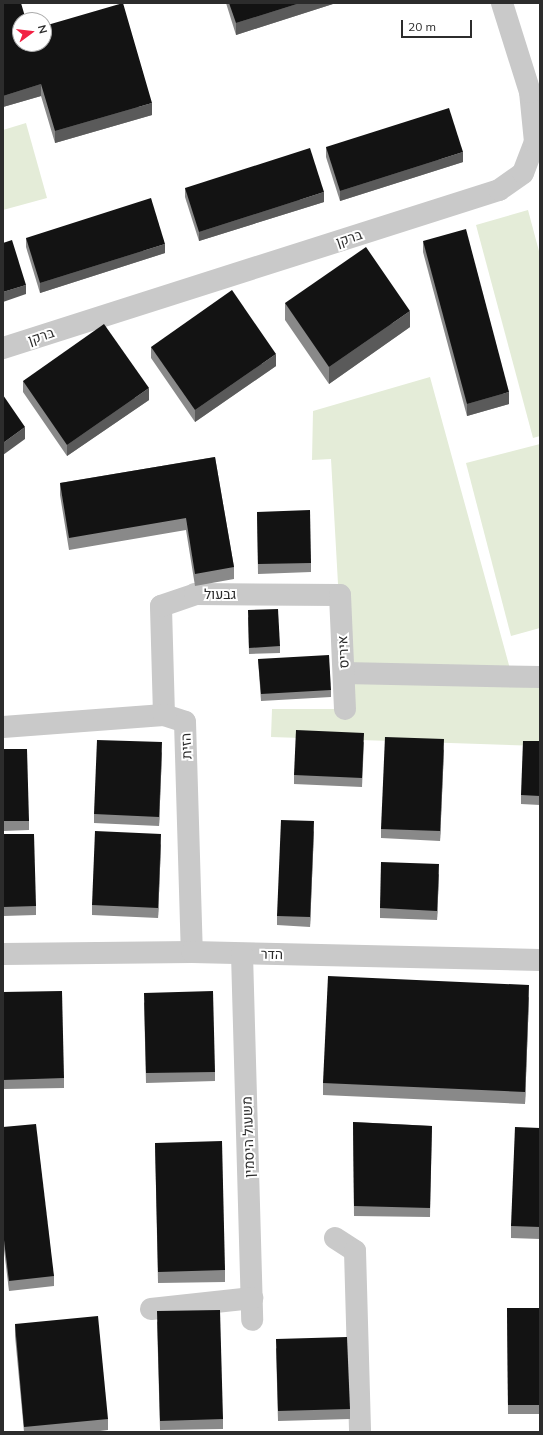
<!DOCTYPE html>
<html>
<head>
<meta charset="utf-8">
<style>
  body { margin:0 }
  #map { position:relative; width:543px; height:1435px; overflow:hidden; background:#fff; font-family:Mulish,Heebo,sans-serif }
  div>[style] { position:absolute }
  .green>* { inset:0; background:#e4ecd8 }
  .street>* { height:22px; margin:-11px; padding:0 11px; transform-origin:11px; border-radius:11px; background:#c9c9c9 }
  .wall>* { inset:0; background:#898989 }
  .shaded-wall>* { inset:0; background:#5a5a5a }
  .building>* { inset:0; background:#131313 }
  span { translate:-50% -50%; white-space:nowrap; text-align:center; line-height:1.15; -webkit-text-stroke:4px #fff; paint-order:stroke }
  .street-label { font-size:14px; color:#2c2c2c }
  .frame { position:absolute; inset:0; border:4px solid #2c2c2c; pointer-events:none }
  .north { position:absolute; left:12px; top:12px; width:40px; height:40px; box-sizing:border-box; background:#fff; border:1px solid #ababab; border-radius:50%; rotate:75deg; font-size:11px; font-weight:700; line-height:16px; text-align:center; color:#2c2c2c }
  .north::after { content:''; display:block; margin:auto; width:14px; height:18px; background:#f22043; clip-path:polygon(50% 0,100% 100%,50% 72%,0 100%) }
  .scale { position:absolute; left:401px; top:20px; width:71px; height:18px; box-sizing:border-box; border:2px solid #2c2c2c; border-top:0; padding-left:5px; font-size:12px; line-height:14px; white-space:nowrap; color:#2c2c2c; -webkit-text-stroke:3px #fff; paint-order:stroke }
</style>
</head>
<body>
<div id="map">
  <div class="green">
    <div style="clip-path:polygon(26px 123px,47px 198px,3px 210px,3px 130px)"></div>
    <div style="clip-path:polygon(528px 210px,540px 255px,540px 436px,533px 438px,476px 225px)"></div>
    <div style="clip-path:polygon(430px 377px,512px 676px,540px 677px,540px 746px,271px 737px,272px 709px,345px 709px,331px 459px,312px 460px,313px 411px)"></div>
    <div style="clip-path:polygon(540px 444px,540px 628px,511px 636px,466px 463px)"></div>
  </div>
  <div class="street">
    <div style="left:3px;top:348px;width:521px;rotate:-17.67deg"></div>
    <div style="left:499px;top:190px;width:29px;rotate:-35deg"></div>
    <div style="left:523px;top:173px;width:33px;rotate:-69deg"></div>
    <div style="left:535px;top:142px;width:50px;rotate:-95.7deg"></div>
    <div style="left:530px;top:92px;width:93px;rotate:-107.5deg"></div>
    <div style="left:344px;top:673px;width:196px;rotate:1.2deg"></div>
    <div style="left:164px;top:715px;width:109px;rotate:-91.6deg"></div>
    <div style="left:161px;top:606px;width:36px;rotate:-19deg"></div>
    <div style="left:195px;top:594px;width:145px;rotate:0.4deg"></div>
    <div style="left:340px;top:595px;width:114px;rotate:87.5deg"></div>
    <div style="left:3px;top:727px;width:161px;rotate:-4.3deg"></div>
    <div style="left:164px;top:715px;width:22px;rotate:18deg"></div>
    <div style="left:185px;top:722px;width:230px;rotate:88.3deg"></div>
    <div style="left:3px;top:954px;width:189px;rotate:-0.6deg"></div>
    <div style="left:192px;top:952px;width:348px;rotate:1.3deg"></div>
    <div style="left:242px;top:954px;width:366px;rotate:88.4deg"></div>
    <div style="left:335px;top:1238px;width:24px;rotate:33deg"></div>
    <div style="left:355px;top:1251px;width:181px;rotate:88.4deg"></div>
    <div style="left:151px;top:1309px;width:102px;rotate:-6.2deg"></div>
  </div>
  <div class="wall">
    <div style="clip-path:polygon(3px 3px,20px 44px,152px 115px,55px 143px,41px 96px,3px 107px)"></div>
    <div style="clip-path:polygon(226px 3px,336px 3px,236px 35px)"></div>
    <div style="clip-path:polygon(326px 147px,463px 162px,340px 201px,326px 157px)"></div>
    <div style="clip-path:polygon(185px 188px,324px 202px,199px 241px,185px 197px)"></div>
    <div style="clip-path:polygon(26px 238px,165px 253px,40px 293px,26px 247px)"></div>
    <div style="clip-path:polygon(423px 241px,509px 404px,467px 416px,423px 252px)"></div>
    <div style="clip-path:polygon(285px 303px,410px 327px,329px 384px,285px 320px)"></div>
    <div style="clip-path:polygon(151px 347px,276px 366px,195px 422px,151px 358px)"></div>
    <div style="clip-path:polygon(23px 381px,149px 400px,67px 456px,23px 392px)"></div>
    <div style="clip-path:polygon(215px 457px,234px 567px,234px 579px,195px 586px,186px 530px,69px 550px,60px 495px,60px 483px)"></div>
    <div style="clip-path:polygon(257px 512px,311px 563px,311px 572px,258px 574px)"></div>
    <div style="clip-path:polygon(248px 617px,280px 646px,280px 653px,249px 654px)"></div>
    <div style="clip-path:polygon(258px 659px,331px 690px,331px 697px,261px 701px)"></div>
    <div style="clip-path:polygon(540px 741px,540px 805px,521px 804px,521px 795px)"></div>
    <div style="clip-path:polygon(364px 742px,362px 787px,294px 784px,294px 775px)"></div>
    <div style="clip-path:polygon(3px 749px,29px 821px,29px 830px,3px 831px)"></div>
    <div style="clip-path:polygon(444px 749px,440px 841px,381px 838px,381px 829px)"></div>
    <div style="clip-path:polygon(162px 752px,159px 826px,94px 823px,94px 814px)"></div>
    <div style="clip-path:polygon(314px 830px,310px 927px,277px 925px,277px 916px)"></div>
    <div style="clip-path:polygon(3px 834px,36px 906px,36px 915px,3px 916px)"></div>
    <div style="clip-path:polygon(161px 844px,158px 918px,92px 915px,92px 905px)"></div>
    <div style="clip-path:polygon(439px 874px,437px 920px,380px 918px,380px 908px)"></div>
    <div style="clip-path:polygon(3px 992px,64px 1078px,64px 1088px,3px 1089px)"></div>
    <div style="clip-path:polygon(529px 997px,525px 1104px,323px 1095px,323px 1083px)"></div>
    <div style="clip-path:polygon(144px 1002px,215px 1072px,215px 1081px,146px 1083px)"></div>
    <div style="clip-path:polygon(353px 1122px,432px 1126px,430px 1217px,354px 1216px)"></div>
    <div style="clip-path:polygon(3px 1127px,54px 1276px,54px 1286px,9px 1291px,3px 1241px)"></div>
    <div style="clip-path:polygon(540px 1128px,540px 1239px,511px 1238px,511px 1226px)"></div>
    <div style="clip-path:polygon(155px 1143px,225px 1270px,225px 1282px,158px 1283px)"></div>
    <div style="clip-path:polygon(507px 1308px,540px 1308px,540px 1414px,508px 1414px)"></div>
    <div style="clip-path:polygon(157px 1321px,223px 1419px,223px 1429px,160px 1430px)"></div>
    <div style="clip-path:polygon(15px 1324px,108px 1419px,108px 1430px,92px 1432px,24px 1432px,15px 1336px)"></div>
    <div style="clip-path:polygon(276px 1348px,350px 1409px,350px 1419px,278px 1421px)"></div>
  </div>
  <div class="shaded-wall">
    <div style="clip-path:polygon(300px 3px,336px 3px,236px 35px,236px 23px)"></div>
    <div style="clip-path:polygon(41px 84px,41px 96px,3px 107px,3px 96px)"></div>
    <div style="clip-path:polygon(152px 103px,152px 115px,55px 143px,55px 131px)"></div>
    <div style="clip-path:polygon(463px 152px,463px 162px,340px 201px,340px 191px)"></div>
    <div style="clip-path:polygon(324px 192px,324px 202px,199px 241px,199px 232px)"></div>
    <div style="clip-path:polygon(165px 244px,165px 253px,40px 293px,40px 283px)"></div>
    <div style="clip-path:polygon(26px 285px,26px 294px,3px 302px,3px 292px)"></div>
    <div style="clip-path:polygon(410px 311px,410px 327px,329px 384px,329px 367px)"></div>
    <div style="clip-path:polygon(276px 354px,276px 366px,195px 422px,195px 410px)"></div>
    <div style="clip-path:polygon(149px 388px,149px 400px,67px 456px,67px 445px)"></div>
    <div style="clip-path:polygon(509px 392px,509px 404px,467px 416px,467px 404px)"></div>
    <div style="clip-path:polygon(25px 427px,25px 439px,3px 455px,3px 443px)"></div>
    <div style="clip-path:polygon(444px 739px,444px 749px,440px 841px,440px 831px)"></div>
    <div style="clip-path:polygon(162px 742px,162px 752px,159px 826px,159px 817px)"></div>
    <div style="clip-path:polygon(314px 821px,314px 830px,310px 927px,310px 917px)"></div>
    <div style="clip-path:polygon(161px 834px,161px 844px,158px 918px,158px 908px)"></div>
    <div style="clip-path:polygon(439px 864px,439px 874px,437px 920px,437px 911px)"></div>
    <div style="clip-path:polygon(529px 985px,529px 997px,525px 1104px,525px 1092px)"></div>
  </div>
  <div class="building">
    <div style="clip-path:polygon(3px 3px,21px 3px,26px 20px,20px 20px,20px 44px,44px 44px,44px 26px,123px 3px,152px 103px,55px 131px,41px 84px,3px 96px)"></div>
    <div style="clip-path:polygon(229px 3px,300px 3px,236px 23px)"></div>
    <div style="clip-path:polygon(449px 108px,463px 152px,340px 191px,326px 147px)"></div>
    <div style="clip-path:polygon(310px 148px,324px 192px,199px 232px,185px 188px)"></div>
    <div style="clip-path:polygon(151px 198px,165px 244px,40px 283px,26px 238px)"></div>
    <div style="clip-path:polygon(466px 229px,509px 392px,467px 404px,423px 241px)"></div>
    <div style="clip-path:polygon(12px 240px,26px 285px,3px 292px,3px 243px)"></div>
    <div style="clip-path:polygon(366px 247px,410px 311px,329px 367px,285px 303px)"></div>
    <div style="clip-path:polygon(232px 290px,276px 354px,195px 410px,151px 347px)"></div>
    <div style="clip-path:polygon(104px 324px,149px 388px,67px 445px,23px 381px)"></div>
    <div style="clip-path:polygon(3px 395px,25px 427px,3px 443px)"></div>
    <div style="clip-path:polygon(215px 457px,234px 567px,195px 574px,186px 518px,69px 538px,60px 483px)"></div>
    <div style="clip-path:polygon(310px 510px,311px 563px,258px 564px,257px 512px)"></div>
    <div style="clip-path:polygon(278px 609px,280px 646px,249px 648px,248px 610px)"></div>
    <div style="clip-path:polygon(329px 655px,331px 690px,261px 694px,258px 659px)"></div>
    <div style="clip-path:polygon(296px 730px,364px 733px,362px 778px,294px 775px)"></div>
    <div style="clip-path:polygon(385px 737px,444px 739px,440px 831px,381px 829px)"></div>
    <div style="clip-path:polygon(97px 740px,162px 742px,159px 817px,94px 814px)"></div>
    <div style="clip-path:polygon(523px 741px,540px 741px,540px 796px,521px 795px)"></div>
    <div style="clip-path:polygon(3px 749px,27px 749px,29px 821px,3px 821px)"></div>
    <div style="clip-path:polygon(281px 820px,314px 821px,310px 917px,277px 916px)"></div>
    <div style="clip-path:polygon(95px 831px,161px 834px,158px 908px,92px 905px)"></div>
    <div style="clip-path:polygon(3px 834px,34px 834px,36px 906px,3px 907px)"></div>
    <div style="clip-path:polygon(381px 862px,439px 864px,437px 911px,380px 908px)"></div>
    <div style="clip-path:polygon(328px 976px,529px 985px,525px 1092px,323px 1083px)"></div>
    <div style="clip-path:polygon(62px 991px,64px 1078px,3px 1080px,3px 992px)"></div>
    <div style="clip-path:polygon(213px 991px,215px 1072px,146px 1073px,144px 993px)"></div>
    <div style="clip-path:polygon(353px 1122px,432px 1126px,430px 1208px,354px 1206px)"></div>
    <div style="clip-path:polygon(36px 1124px,54px 1276px,9px 1281px,3px 1232px,3px 1127px)"></div>
    <div style="clip-path:polygon(515px 1127px,540px 1128px,540px 1227px,511px 1226px)"></div>
    <div style="clip-path:polygon(222px 1141px,225px 1270px,158px 1272px,155px 1143px)"></div>
    <div style="clip-path:polygon(507px 1308px,540px 1308px,540px 1405px,508px 1405px)"></div>
    <div style="clip-path:polygon(220px 1310px,223px 1419px,160px 1421px,157px 1311px)"></div>
    <div style="clip-path:polygon(98px 1316px,108px 1419px,24px 1427px,15px 1324px)"></div>
    <div style="clip-path:polygon(347px 1337px,350px 1409px,278px 1411px,276px 1339px)"></div>
  </div>
  <div class="street-label">
    <span style="left:349px;top:238px;rotate:-18deg">ברקן</span>
    <span style="left:41px;top:336px;rotate:-18deg">ברקן</span>
    <span style="left:220px;top:594px">גבעול</span>
    <span style="left:343px;top:652px;rotate:-93deg">איריס</span>
    <span style="left:186px;top:746px;rotate:-92deg">הזית</span>
    <span style="left:272px;top:954px;rotate:1deg">הדר</span>
    <span style="left:248px;top:1137px;rotate:-92deg">משעול היסמין</span>
  </div>
  <div class="frame"></div>
  <div class="north">N</div>
  <div class="scale">20 m</div>
</div>
</body>
</html>
